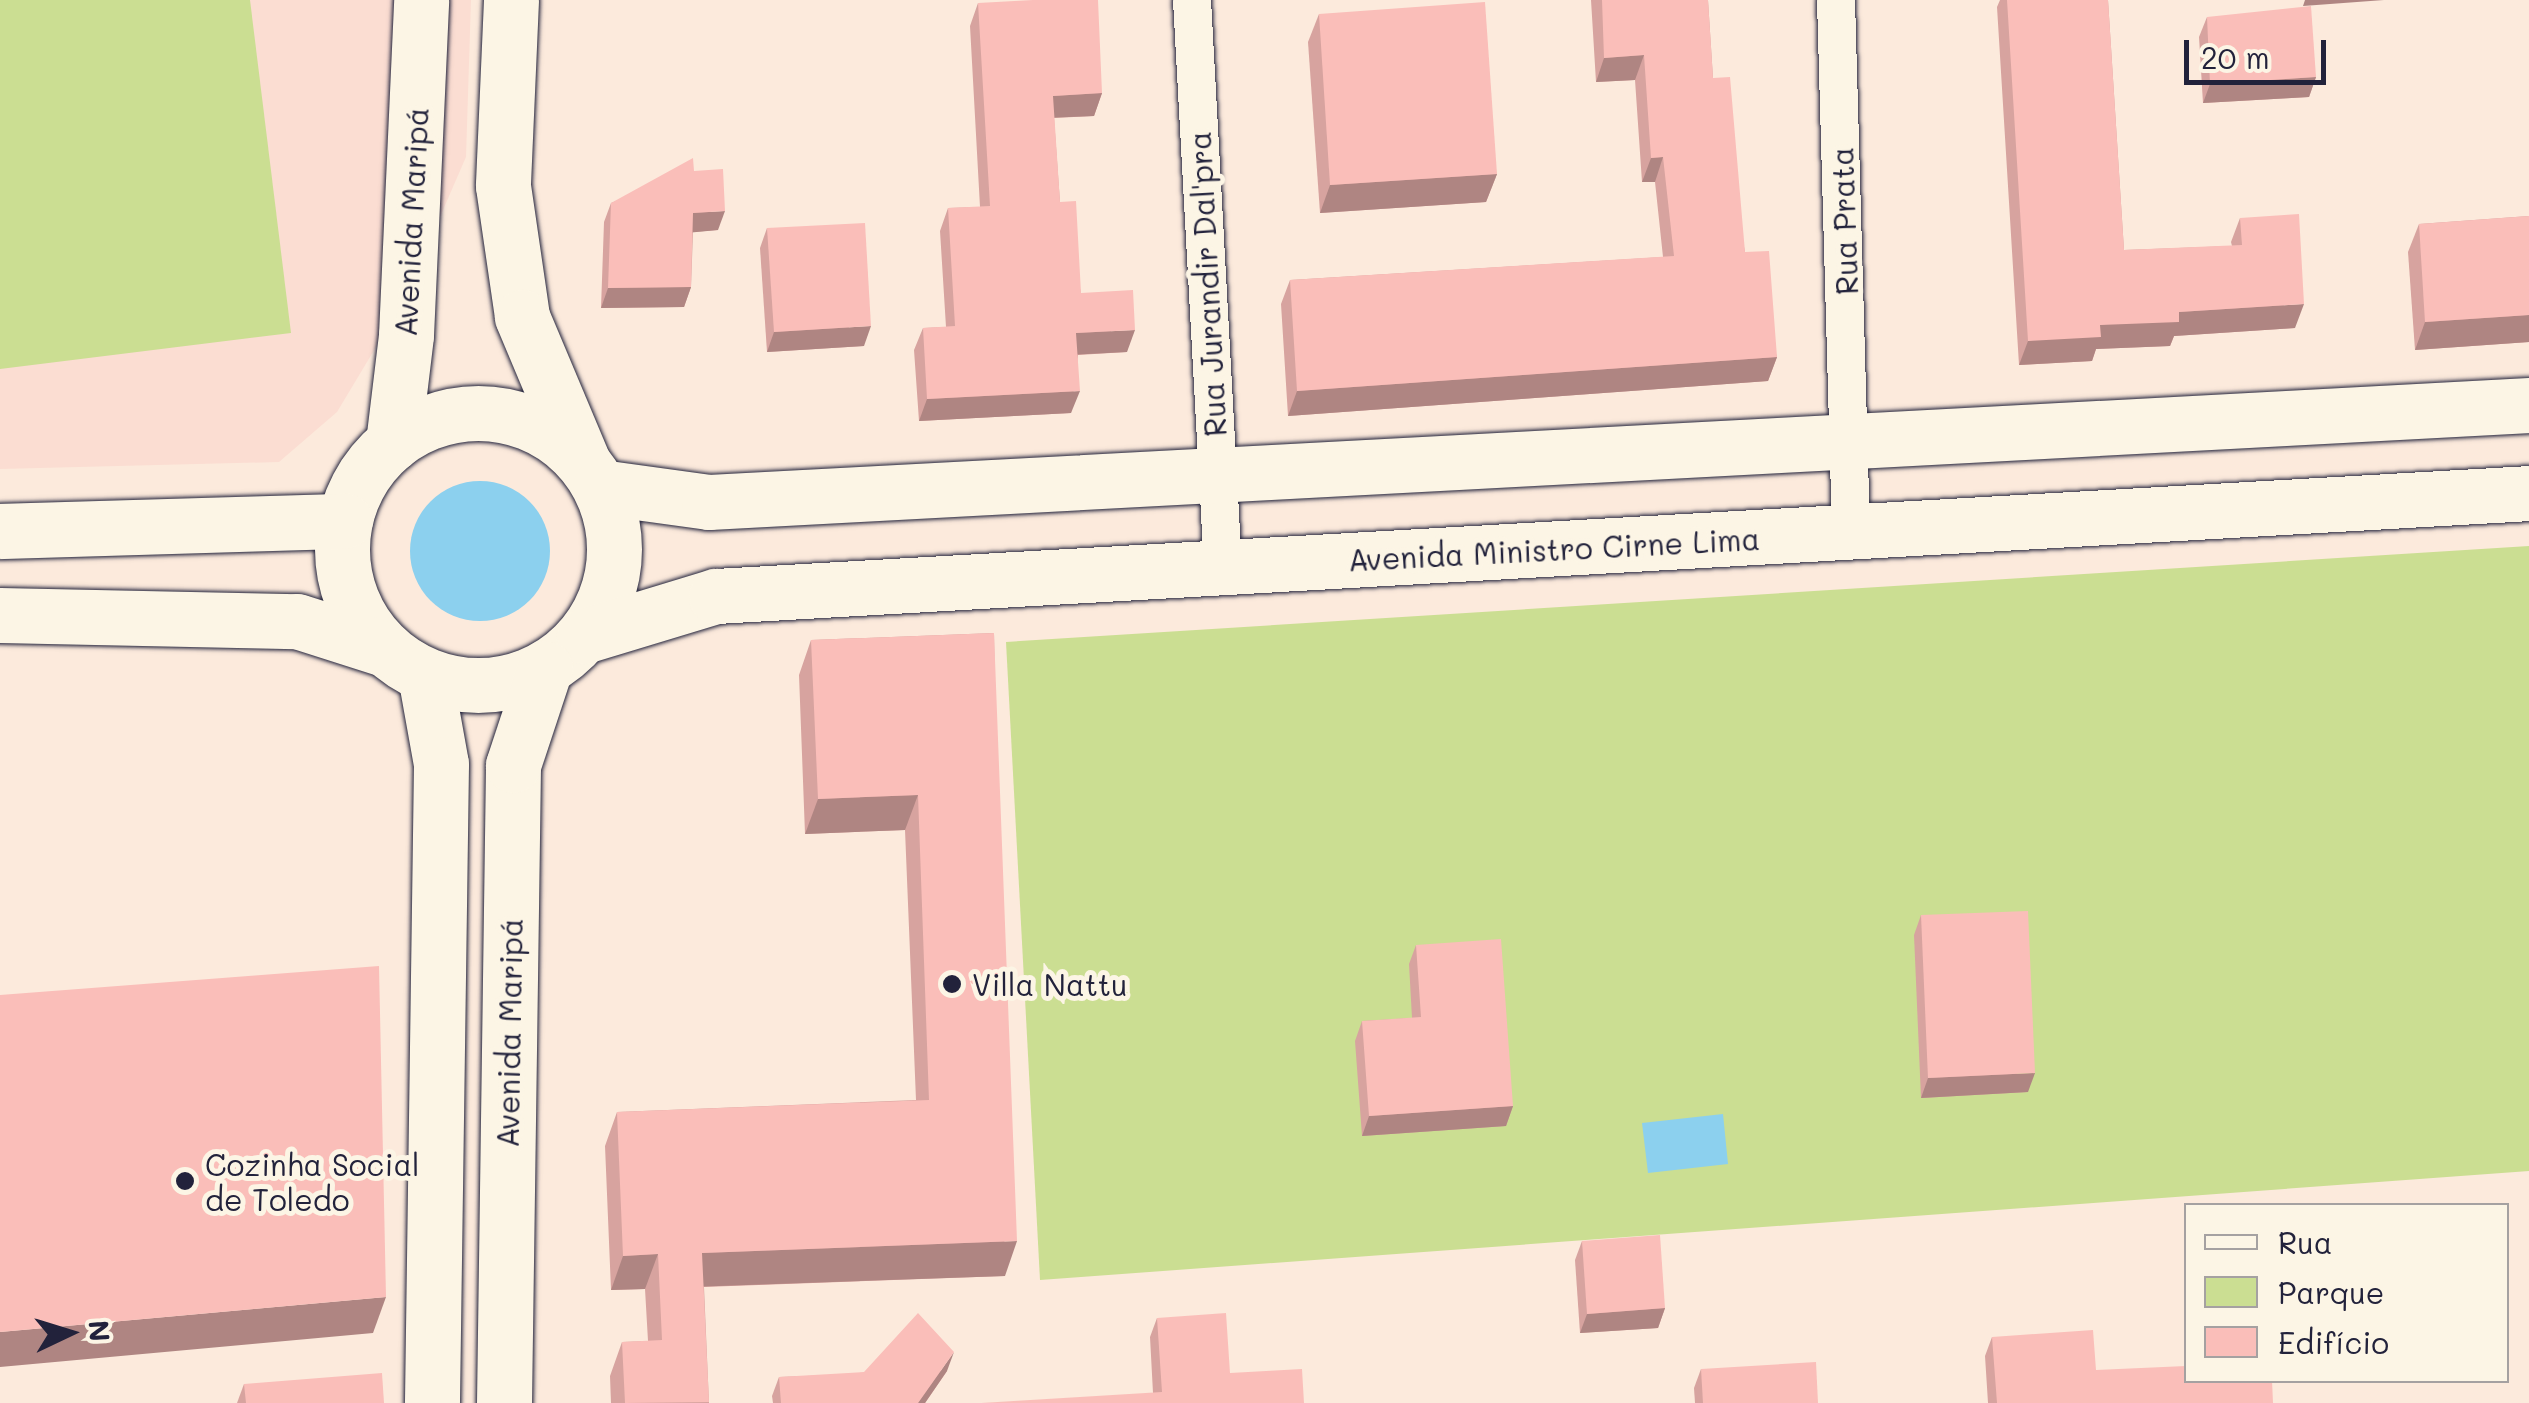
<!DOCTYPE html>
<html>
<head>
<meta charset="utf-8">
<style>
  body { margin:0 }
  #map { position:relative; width:2529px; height:1403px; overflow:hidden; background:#fceadc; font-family:Mali,sans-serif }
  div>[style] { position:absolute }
  .built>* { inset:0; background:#fbddd2 }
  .green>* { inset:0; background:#cbde92 }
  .water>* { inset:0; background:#8cd0ee }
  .round { border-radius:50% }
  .roads { filter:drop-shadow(0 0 2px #22223b) drop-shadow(0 0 2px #22223b) }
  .minor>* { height:38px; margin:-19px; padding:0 19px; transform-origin:19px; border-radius:19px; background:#fcf5e5 }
  .secondary>* { height:55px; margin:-27.5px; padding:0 27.5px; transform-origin:27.5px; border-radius:27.5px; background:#fcf5e5 }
  .primary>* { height:55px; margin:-27.5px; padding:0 27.5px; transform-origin:27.5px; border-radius:27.5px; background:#fcf5e5 }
  .primary>.ring { margin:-27.5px; padding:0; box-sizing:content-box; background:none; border:55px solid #fcf5e5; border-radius:50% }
  .wall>* { inset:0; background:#d7a39f }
  .shaded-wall>* { inset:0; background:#af8582 }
  .building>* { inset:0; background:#fabeb9 }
  .dots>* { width:28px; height:28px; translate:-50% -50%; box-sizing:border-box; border:5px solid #fcf5e5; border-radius:50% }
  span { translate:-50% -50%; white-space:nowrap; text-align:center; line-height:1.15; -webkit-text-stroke:10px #fcf5e5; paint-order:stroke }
  .street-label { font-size:30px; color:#22223b }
  .poi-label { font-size:30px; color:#22223b }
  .left { translate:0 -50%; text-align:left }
  .legend { position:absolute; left:2184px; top:1203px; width:325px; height:180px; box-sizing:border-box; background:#fcf5e5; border:2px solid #a5a1a1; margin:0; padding:12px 18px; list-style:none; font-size:30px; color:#22223b }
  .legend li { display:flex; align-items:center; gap:20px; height:50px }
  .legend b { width:50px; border:2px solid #a5a1a1 }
  .north { position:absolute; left:20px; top:1283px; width:100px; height:100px; -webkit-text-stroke:8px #fcf5e5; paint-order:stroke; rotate:86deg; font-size:28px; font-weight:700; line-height:40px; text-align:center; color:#22223b }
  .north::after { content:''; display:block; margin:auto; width:35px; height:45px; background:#22223b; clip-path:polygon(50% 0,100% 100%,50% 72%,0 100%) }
  .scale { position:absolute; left:2184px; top:40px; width:142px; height:45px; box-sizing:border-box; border:5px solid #22223b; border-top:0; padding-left:12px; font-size:30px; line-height:35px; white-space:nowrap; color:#22223b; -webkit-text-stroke:8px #fcf5e5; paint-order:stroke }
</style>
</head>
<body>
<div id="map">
  <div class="built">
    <div style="clip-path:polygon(0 0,471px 0,466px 157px,403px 302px,337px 412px,279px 462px,0 469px)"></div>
  </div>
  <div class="green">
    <div style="clip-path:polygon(0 0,250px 0,291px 333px,0 369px)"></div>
    <div style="clip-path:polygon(2529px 546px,2529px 1171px,1040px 1280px,1006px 642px)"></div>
  </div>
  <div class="water">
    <div class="round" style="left:410px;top:481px;width:140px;height:140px"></div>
    <div style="clip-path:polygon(1723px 1114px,1728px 1164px,1648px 1173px,1642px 1123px)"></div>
  </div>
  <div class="roads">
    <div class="minor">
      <div style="left:1192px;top:0;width:569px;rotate:86.88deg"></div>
      <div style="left:1836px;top:0;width:531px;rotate:88.38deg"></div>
    </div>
    <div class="secondary">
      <div style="left:511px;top:0;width:186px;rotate:92.5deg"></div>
      <div style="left:503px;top:186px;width:132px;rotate:81.7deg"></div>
      <div style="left:522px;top:317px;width:155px;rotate:67.2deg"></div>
      <div style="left:393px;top:443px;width:109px;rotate:-83.1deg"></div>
      <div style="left:406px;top:335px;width:335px;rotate:-87.4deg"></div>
    </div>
    <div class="primary">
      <div class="ring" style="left:342px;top:413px;width:217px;height:217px"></div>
      <div style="left:600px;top:487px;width:110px;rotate:7.8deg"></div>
      <div style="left:709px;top:502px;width:1823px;rotate:-3.05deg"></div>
      <div style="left:0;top:531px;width:345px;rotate:-1.7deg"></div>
      <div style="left:0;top:615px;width:297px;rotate:1.2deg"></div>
      <div style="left:297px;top:621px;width:92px;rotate:17.7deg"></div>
      <div style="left:584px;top:636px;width:138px;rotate:-16.9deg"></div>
      <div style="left:716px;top:596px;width:1816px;rotate:-3.25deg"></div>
      <div style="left:425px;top:675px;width:90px;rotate:79.8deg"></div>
      <div style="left:441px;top:764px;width:639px;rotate:90.81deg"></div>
      <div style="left:504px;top:1403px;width:638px;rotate:-89.19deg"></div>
      <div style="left:513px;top:765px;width:102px;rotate:-71.7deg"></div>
    </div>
  </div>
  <div class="wall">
    <div style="clip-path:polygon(1591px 0,1708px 0,1713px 78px,1745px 252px,1777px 357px,1768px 381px,1288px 416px,1281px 304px,1290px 280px,1663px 257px,1655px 182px,1642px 182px,1635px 80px,1596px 82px)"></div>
    <div style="clip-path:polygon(2000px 0,2108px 0,2124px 250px,2232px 246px,2231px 242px,2240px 218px,2295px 328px,2174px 336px,2170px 346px,2096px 349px,2092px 361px,2019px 365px,1997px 7px)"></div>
    <div style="clip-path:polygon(978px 3px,1102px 93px,1094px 116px,1054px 118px,1060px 202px,1081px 293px,1127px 352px,1078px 355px,1071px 413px,919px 421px,914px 350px,923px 328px,946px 327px,940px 231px,948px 208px,980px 207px,970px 26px)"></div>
    <div style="clip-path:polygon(1319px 14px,1497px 174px,1486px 202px,1320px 213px,1308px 42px)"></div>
    <div style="clip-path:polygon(2207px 17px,2316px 77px,2309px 97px,2203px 103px,2199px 37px)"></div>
    <div style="clip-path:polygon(694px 171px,718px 230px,693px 232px,691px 287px,684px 307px,601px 308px,604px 222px,611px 203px)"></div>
    <div style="clip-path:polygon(2529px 216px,2529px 342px,2415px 350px,2408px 252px,2419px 224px)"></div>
    <div style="clip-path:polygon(767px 228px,864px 346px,767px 352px,760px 248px)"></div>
    <div style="clip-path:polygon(994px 633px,1005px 1276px,704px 1287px,709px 1403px,611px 1403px,610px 1376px,622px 1342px,648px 1341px,645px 1289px,611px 1290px,605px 1146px,617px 1112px,916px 1100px,905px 830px,805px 834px,799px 675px,811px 640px)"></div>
    <div style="clip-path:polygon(1921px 915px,2028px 1092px,1921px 1098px,1914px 935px)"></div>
    <div style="clip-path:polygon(1416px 945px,1513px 1106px,1506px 1126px,1362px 1136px,1355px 1041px,1362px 1021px,1412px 1018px,1409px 964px)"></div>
    <div style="clip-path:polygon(1582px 1241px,1665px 1308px,1658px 1328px,1580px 1333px,1575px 1260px)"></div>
    <div style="clip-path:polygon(1157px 1318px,1230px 1373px,1304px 1403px,1153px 1393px,1150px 1337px)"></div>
    <div style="clip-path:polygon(1992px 1337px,2096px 1370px,2273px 1403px,1988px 1403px,1985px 1356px)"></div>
    <div style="clip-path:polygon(1701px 1369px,1818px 1403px,1695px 1403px,1694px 1388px)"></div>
    <div style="clip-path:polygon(947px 1371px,925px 1403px,773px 1403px,772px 1396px,779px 1377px)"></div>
    <div style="clip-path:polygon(244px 1384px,384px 1403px,237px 1403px)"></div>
  </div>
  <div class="shaded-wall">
    <div style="clip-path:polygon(2305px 0,2384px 0,2303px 6px)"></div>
    <div style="clip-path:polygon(1644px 55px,1635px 80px,1596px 82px,1604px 58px)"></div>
    <div style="clip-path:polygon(2316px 77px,2309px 97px,2203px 103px,2210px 84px)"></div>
    <div style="clip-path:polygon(1102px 93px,1094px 116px,1044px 118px,1053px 96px)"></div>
    <div style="clip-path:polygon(1663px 157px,1655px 182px,1642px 182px,1651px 158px)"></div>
    <div style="clip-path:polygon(1497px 174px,1486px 202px,1320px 213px,1330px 185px)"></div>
    <div style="clip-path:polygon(725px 211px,718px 230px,686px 233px,693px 213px)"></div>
    <div style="clip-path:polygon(691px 287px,684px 307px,601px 308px,608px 288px)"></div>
    <div style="clip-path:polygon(2304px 304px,2295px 328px,2174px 336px,2170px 346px,2096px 349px,2092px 361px,2019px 365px,2028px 341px,2100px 325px,2179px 312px)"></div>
    <div style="clip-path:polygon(2529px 315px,2529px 342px,2415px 350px,2425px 322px)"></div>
    <div style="clip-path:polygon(871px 326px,864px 346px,767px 352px,774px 332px)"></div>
    <div style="clip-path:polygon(1135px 330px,1127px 352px,1068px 355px,1076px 333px)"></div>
    <div style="clip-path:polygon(1777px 357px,1768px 381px,1288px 416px,1297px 391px)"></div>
    <div style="clip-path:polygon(1080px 391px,1071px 413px,919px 421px,927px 399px)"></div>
    <div style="clip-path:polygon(918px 795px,905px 830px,805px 834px,818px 799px)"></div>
    <div style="clip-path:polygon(2035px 1073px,2028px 1092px,1921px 1098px,1928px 1078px)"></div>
    <div style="clip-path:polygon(1513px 1106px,1506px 1126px,1362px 1136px,1369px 1116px)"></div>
    <div style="clip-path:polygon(1017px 1241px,1005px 1276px,690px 1287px,702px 1253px)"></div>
    <div style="clip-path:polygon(658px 1254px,645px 1289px,611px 1290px,623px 1256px)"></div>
    <div style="clip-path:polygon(386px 1297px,373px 1333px,0 1367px,0 1332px)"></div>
    <div style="clip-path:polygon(1665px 1308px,1658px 1328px,1580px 1333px,1587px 1314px)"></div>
    <div style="clip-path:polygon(954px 1352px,947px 1371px,925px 1403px,918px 1403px)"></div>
  </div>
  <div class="building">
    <div style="clip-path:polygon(1033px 0,1098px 0,1102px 93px,1053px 96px,1060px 202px,1076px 201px,1081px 293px,1133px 290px,1135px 330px,1076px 333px,1080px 391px,927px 399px,923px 328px,955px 326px,948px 208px,990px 206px,978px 3px)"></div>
    <div style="clip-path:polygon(1602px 0,1708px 0,1713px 78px,1730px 77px,1745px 252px,1769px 251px,1777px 357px,1297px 391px,1290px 280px,1674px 256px,1663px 157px,1651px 158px,1644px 55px,1604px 58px)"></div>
    <div style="clip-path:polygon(2007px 0,2108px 0,2124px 250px,2242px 245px,2240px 218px,2299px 214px,2304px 304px,2179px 312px,2179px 322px,2100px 325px,2101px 337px,2028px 341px)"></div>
    <div style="clip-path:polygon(1485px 2px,1497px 174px,1330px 185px,1319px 14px)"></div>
    <div style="clip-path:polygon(2311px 6px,2316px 77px,2210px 84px,2207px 17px)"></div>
    <div style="clip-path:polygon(693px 158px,694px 171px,723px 169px,725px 211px,693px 213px,691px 287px,608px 288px,611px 203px)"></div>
    <div style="clip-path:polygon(2529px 216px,2529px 315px,2425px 322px,2419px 224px)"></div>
    <div style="clip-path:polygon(865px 223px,871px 326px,774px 332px,767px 228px)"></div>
    <div style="clip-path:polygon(994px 633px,1017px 1241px,702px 1253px,709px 1402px,625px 1403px,622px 1342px,662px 1340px,658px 1254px,623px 1256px,617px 1112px,929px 1100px,918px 795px,818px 799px,811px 640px)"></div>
    <div style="clip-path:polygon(2028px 911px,2035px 1073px,1928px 1078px,1921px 915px)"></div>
    <div style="clip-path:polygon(1501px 939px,1513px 1106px,1369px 1116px,1362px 1021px,1421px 1017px,1416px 945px)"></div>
    <div style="clip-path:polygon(379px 966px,386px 1297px,0 1332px,0 995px)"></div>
    <div style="clip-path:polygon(1660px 1235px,1665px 1308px,1587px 1314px,1582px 1241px)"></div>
    <div style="clip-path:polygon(918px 1313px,954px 1352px,918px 1403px,781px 1403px,779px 1377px,864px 1372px)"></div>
    <div style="clip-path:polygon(1226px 1313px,1230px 1373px,1302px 1369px,1304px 1403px,981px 1403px,1162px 1392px,1157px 1318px)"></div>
    <div style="clip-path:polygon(2093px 1330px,2096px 1370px,2186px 1366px,2186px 1380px,2272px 1380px,2273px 1403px,1997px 1403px,1992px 1337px)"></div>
    <div style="clip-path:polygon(1816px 1362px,1818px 1403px,1703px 1403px,1701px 1369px)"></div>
    <div style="clip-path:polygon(382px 1373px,384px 1403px,246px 1403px,244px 1384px)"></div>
  </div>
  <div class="dots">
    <div style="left:952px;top:984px;background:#22223b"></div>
    <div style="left:185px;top:1181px;background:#22223b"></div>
  </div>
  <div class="street-label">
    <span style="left:1844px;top:221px;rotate:-92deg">Rua Prata</span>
    <span style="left:411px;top:222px;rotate:-87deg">Avenida Maripá</span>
    <span style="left:1207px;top:284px;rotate:-93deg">Rua Jurandir Dal'pra</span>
    <span style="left:1554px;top:549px;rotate:-3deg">Avenida Ministro Cirne Lima</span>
    <span style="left:509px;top:1033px;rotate:-89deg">Avenida Maripá</span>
  </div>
  <div class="poi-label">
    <span class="left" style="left:972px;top:984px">Villa Nattu</span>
    <span class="left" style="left:205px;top:1181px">Cozinha Social<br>de Toledo</span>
  </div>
  <ul class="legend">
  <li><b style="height:12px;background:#fcf5e5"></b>Rua</li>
  <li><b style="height:28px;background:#cbde92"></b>Parque</li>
  <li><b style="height:28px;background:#fabeb9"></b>Edifício</li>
  </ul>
  <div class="north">N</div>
  <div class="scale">20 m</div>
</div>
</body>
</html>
